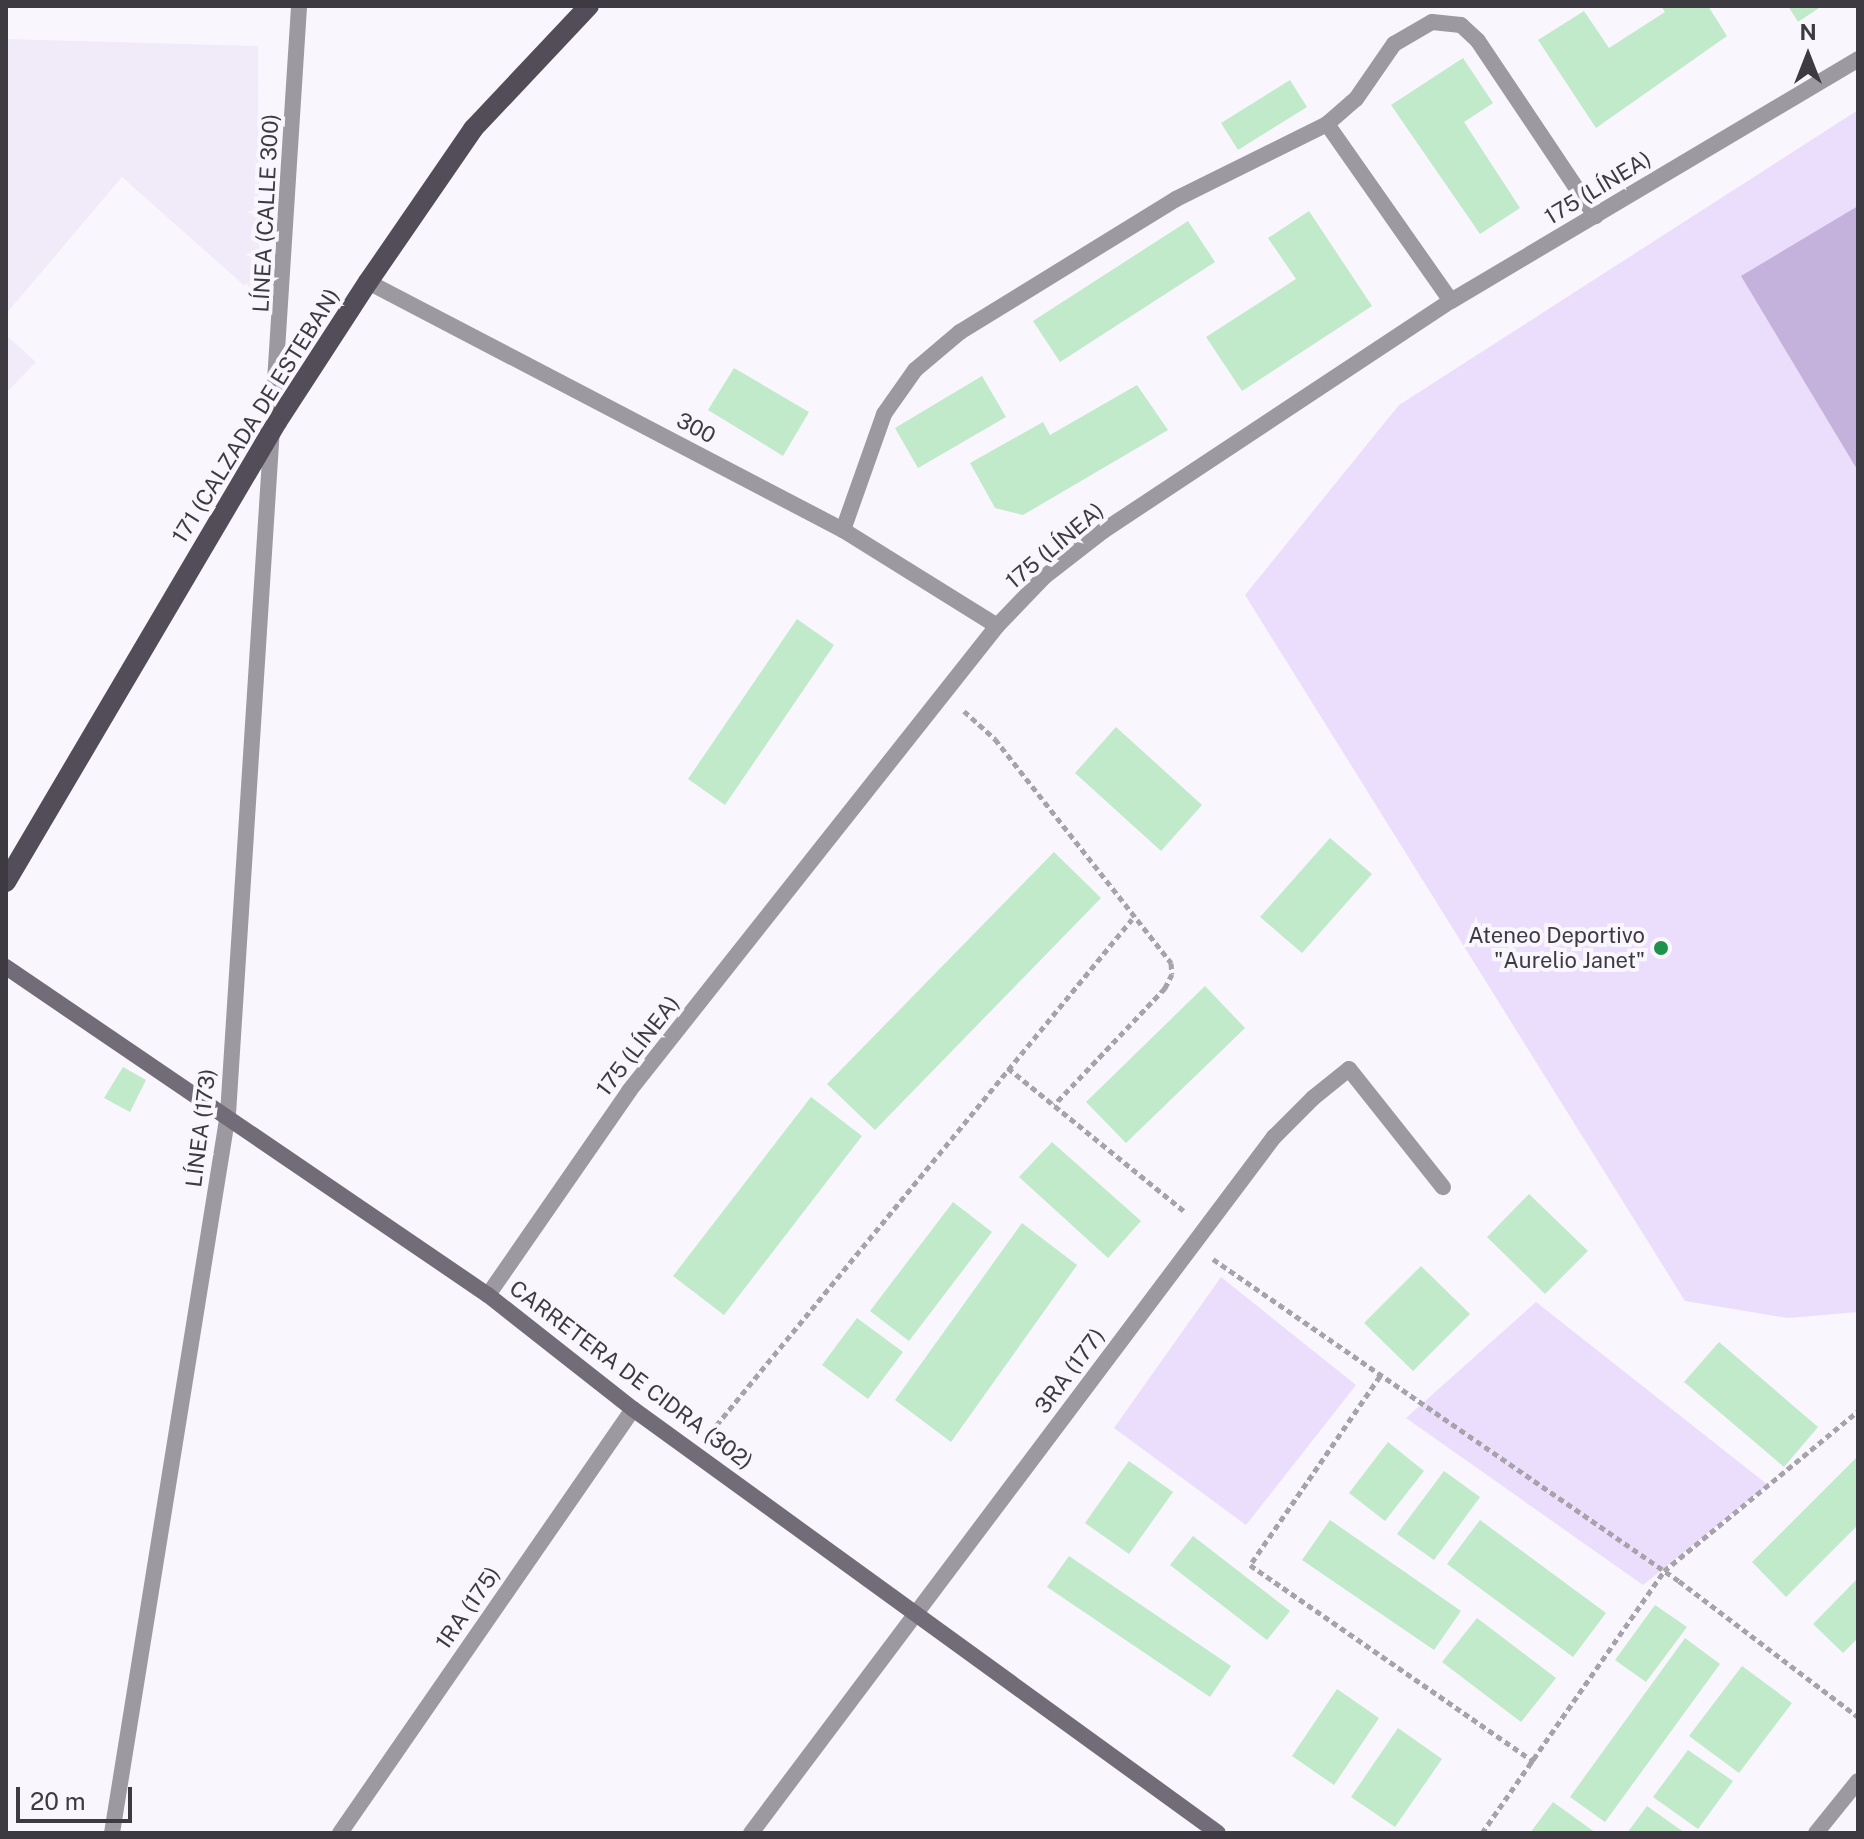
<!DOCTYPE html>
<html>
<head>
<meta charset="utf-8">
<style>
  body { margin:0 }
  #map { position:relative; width:1864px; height:1839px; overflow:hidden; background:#faf6fe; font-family:"Public Sans",sans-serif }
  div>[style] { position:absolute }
  .built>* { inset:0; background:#f1eaf9 }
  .green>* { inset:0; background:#ebdefc }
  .water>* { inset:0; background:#c5b2dc }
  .building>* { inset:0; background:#c0eac9 }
  .path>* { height:5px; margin-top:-2.5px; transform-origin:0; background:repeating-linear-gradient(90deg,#a7a3ab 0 6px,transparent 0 10px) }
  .service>* { height:16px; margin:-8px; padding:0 8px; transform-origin:8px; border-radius:8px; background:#9c99a1 }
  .minor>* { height:16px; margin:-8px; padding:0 8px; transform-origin:8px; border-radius:8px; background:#9c99a1 }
  .secondary>* { height:16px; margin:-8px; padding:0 8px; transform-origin:8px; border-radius:8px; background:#716c77 }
  .primary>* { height:20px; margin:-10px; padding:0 10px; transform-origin:10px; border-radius:10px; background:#534d5a }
  .dots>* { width:22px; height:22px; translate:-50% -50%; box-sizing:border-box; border:4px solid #faf6fe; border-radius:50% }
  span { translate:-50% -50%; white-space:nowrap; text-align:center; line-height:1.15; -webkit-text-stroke:8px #faf6fe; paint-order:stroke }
  .street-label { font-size:22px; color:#3d3a41 }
  .poi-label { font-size:22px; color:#3d3a41 }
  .right { translate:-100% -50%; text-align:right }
  .frame { position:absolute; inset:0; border:8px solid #3d3a41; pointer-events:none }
  .north { position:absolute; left:1768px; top:16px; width:80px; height:80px; -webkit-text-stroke:6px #faf6fe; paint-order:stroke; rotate:0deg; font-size:22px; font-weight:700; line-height:32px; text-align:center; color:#3d3a41 }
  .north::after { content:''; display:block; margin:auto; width:28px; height:36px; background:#3d3a41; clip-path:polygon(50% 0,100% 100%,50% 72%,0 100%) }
  .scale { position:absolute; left:16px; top:1787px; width:116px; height:36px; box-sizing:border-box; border:4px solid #3d3a41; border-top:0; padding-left:10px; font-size:24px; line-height:28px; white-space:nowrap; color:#3d3a41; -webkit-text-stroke:6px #faf6fe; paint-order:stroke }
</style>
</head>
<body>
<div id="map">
  <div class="built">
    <div style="clip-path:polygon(6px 39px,258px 46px,259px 244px,265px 304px,122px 177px,6px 314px)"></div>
    <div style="clip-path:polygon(6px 335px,36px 362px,6px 393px)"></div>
  </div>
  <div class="green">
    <div style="clip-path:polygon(1858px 110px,1858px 1312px,1788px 1318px,1685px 1301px,1245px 595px,1399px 405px)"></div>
    <div style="clip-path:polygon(1221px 1277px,1356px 1385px,1246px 1525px,1114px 1428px)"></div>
    <div style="clip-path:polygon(1536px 1302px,1768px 1485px,1643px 1585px,1406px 1418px)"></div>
  </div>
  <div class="water">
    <div style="clip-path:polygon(1858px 206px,1858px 471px,1741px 276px)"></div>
  </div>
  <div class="building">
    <div style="clip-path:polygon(1661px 6px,1708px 6px,1727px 36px,1596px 128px,1538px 40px,1584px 11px,1609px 48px,1665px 12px)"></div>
    <div style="clip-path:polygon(1788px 6px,1822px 6px,1798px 22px)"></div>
    <div style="clip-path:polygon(1463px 58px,1493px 103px,1464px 122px,1520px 208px,1480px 234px,1391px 105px)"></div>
    <div style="clip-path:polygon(1290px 80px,1307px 107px,1238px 150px,1221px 123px)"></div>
    <div style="clip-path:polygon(1309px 211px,1372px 306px,1242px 391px,1206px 337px,1296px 279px,1268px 238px)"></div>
    <div style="clip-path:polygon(1188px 221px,1215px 262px,1060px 362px,1033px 321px)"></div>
    <div style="clip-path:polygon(734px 368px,809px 412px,783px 456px,708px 410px)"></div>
    <div style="clip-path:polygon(982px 376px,1006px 417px,918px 468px,895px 428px)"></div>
    <div style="clip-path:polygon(1137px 385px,1168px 430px,1023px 515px,995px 508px,970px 463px,1043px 422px,1050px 435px)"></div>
    <div style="clip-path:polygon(797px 619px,834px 645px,725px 805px,688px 779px)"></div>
    <div style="clip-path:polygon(1116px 727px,1202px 805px,1161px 851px,1075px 773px)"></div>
    <div style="clip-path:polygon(1330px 838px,1372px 874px,1302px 953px,1260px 917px)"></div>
    <div style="clip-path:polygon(1054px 852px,1101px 898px,875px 1130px,827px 1084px)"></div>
    <div style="clip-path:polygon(1205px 986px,1245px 1028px,1126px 1143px,1086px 1102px)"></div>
    <div style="clip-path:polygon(123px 1067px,146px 1080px,130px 1112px,104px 1098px)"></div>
    <div style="clip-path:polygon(811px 1097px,862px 1136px,724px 1315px,673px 1276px)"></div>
    <div style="clip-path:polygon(1052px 1142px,1141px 1221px,1108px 1258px,1019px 1177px)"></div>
    <div style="clip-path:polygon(1529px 1194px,1588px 1251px,1545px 1294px,1487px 1237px)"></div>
    <div style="clip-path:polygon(953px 1202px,992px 1232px,909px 1341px,870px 1311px)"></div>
    <div style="clip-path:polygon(1022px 1223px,1077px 1265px,951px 1442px,895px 1400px)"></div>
    <div style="clip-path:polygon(1421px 1266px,1470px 1314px,1413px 1371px,1364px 1323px)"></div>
    <div style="clip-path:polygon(857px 1318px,903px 1352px,868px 1399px,822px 1365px)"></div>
    <div style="clip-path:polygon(1719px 1342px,1818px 1427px,1784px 1467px,1684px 1382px)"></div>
    <div style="clip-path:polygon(1388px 1442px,1424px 1471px,1385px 1521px,1349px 1493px)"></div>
    <div style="clip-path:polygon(1858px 1456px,1858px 1525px,1786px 1597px,1752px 1562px)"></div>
    <div style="clip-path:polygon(1129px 1461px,1173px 1492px,1129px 1554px,1085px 1523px)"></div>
    <div style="clip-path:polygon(1444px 1471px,1480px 1497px,1434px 1560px,1397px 1534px)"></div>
    <div style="clip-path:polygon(1330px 1520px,1461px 1611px,1434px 1650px,1302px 1560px)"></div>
    <div style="clip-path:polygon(1480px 1520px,1606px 1613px,1573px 1657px,1447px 1564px)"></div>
    <div style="clip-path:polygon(1193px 1536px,1290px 1611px,1267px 1640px,1170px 1565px)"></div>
    <div style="clip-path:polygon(1069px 1556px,1231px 1666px,1210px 1697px,1047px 1587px)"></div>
    <div style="clip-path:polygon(1858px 1578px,1858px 1638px,1843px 1653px,1813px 1624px)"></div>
    <div style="clip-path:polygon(1655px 1605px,1687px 1627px,1646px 1682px,1615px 1660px)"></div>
    <div style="clip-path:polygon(1477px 1618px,1556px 1678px,1521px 1722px,1442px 1662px)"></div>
    <div style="clip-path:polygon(1685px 1638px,1720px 1664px,1605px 1822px,1570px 1797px)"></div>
    <div style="clip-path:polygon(1742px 1666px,1792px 1703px,1739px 1773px,1689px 1736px)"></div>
    <div style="clip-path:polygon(1337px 1689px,1379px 1718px,1334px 1785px,1292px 1756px)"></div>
    <div style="clip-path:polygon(1398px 1728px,1442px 1759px,1395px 1827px,1351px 1797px)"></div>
    <div style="clip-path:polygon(1688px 1750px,1733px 1781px,1698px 1829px,1653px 1797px)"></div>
    <div style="clip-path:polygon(1553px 1802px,1596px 1833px,1530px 1833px)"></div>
    <div style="clip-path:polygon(1647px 1806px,1685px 1833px,1627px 1833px)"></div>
  </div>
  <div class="path">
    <div style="left:964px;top:711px;width:42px;rotate:42.1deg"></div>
    <div style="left:995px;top:739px;width:285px;rotate:51.8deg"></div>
    <div style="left:1171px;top:963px;width:11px;rotate:85deg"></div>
    <div style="left:1172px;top:974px;width:16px;rotate:117deg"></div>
    <div style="left:1165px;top:988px;width:161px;rotate:133.5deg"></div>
    <div style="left:1008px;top:1068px;width:228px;rotate:39.1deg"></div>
    <div style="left:1213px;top:1259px;width:566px;rotate:34.64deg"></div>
    <div style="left:1679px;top:1581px;width:225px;rotate:37.2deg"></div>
    <div style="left:1380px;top:1376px;width:229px;rotate:124.5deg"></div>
    <div style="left:1250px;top:1565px;width:346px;rotate:34.7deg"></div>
    <div style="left:710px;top:1433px;width:665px;rotate:-50.61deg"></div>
    <div style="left:1482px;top:1833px;width:319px;rotate:-55.2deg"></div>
    <div style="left:1664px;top:1571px;width:251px;rotate:-39.5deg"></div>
  </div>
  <div class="service">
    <div style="left:1327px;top:124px;width:38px;rotate:-41deg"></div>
    <div style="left:1356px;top:99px;width:67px;rotate:-55.4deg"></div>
    <div style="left:1394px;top:44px;width:44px;rotate:-30.1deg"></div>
    <div style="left:1432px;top:22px;width:29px;rotate:6deg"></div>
    <div style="left:1461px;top:25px;width:23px;rotate:43deg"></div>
    <div style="left:1478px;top:41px;width:211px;rotate:56.2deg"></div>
  </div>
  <div class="minor">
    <div style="left:368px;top:282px;width:536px;rotate:27.57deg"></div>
    <div style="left:843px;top:530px;width:181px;rotate:31.9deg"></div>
    <div style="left:843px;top:530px;width:123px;rotate:-70.5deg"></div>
    <div style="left:884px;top:414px;width:54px;rotate:-54.8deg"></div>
    <div style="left:915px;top:370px;width:59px;rotate:-40.2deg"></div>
    <div style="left:960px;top:332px;width:254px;rotate:-31.6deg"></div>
    <div style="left:1176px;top:199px;width:169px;rotate:-26.4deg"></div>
    <div style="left:1327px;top:124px;width:216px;rotate:55deg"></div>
    <div style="left:488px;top:1295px;width:248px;rotate:-55.3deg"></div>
    <div style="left:629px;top:1091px;width:593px;rotate:-51.64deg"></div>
    <div style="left:997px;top:626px;width:68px;rotate:-46.2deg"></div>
    <div style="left:1044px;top:577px;width:75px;rotate:-37.9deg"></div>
    <div style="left:1103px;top:531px;width:417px;rotate:-33.5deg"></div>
    <div style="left:1451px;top:301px;width:474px;rotate:-30.7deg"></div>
    <div style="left:112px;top:1833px;width:728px;rotate:-80.84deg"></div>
    <div style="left:228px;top:1114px;width:1110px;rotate:-86.33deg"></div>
    <div style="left:340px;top:1833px;width:515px;rotate:-55.35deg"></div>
    <div style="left:751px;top:1833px;width:871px;rotate:-53.08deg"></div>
    <div style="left:1274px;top:1137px;width:55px;rotate:-45deg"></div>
    <div style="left:1313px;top:1098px;width:46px;rotate:-38.9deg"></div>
    <div style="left:1349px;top:1069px;width:151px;rotate:51.5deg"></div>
    <div style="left:1816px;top:1833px;width:67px;rotate:-51.1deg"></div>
  </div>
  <div class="secondary">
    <div style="left:6px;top:967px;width:583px;rotate:34.24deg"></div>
    <div style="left:488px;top:1295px;width:184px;rotate:38.2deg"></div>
    <div style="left:633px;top:1409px;width:722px;rotate:35.93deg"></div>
  </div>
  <div class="primary">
    <div style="left:6px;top:882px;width:534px;rotate:-59.5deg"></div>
    <div style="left:277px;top:422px;width:167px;rotate:-57deg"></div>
    <div style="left:368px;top:282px;width:186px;rotate:-55.5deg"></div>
    <div style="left:473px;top:129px;width:169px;rotate:-46.7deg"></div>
  </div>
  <div class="dots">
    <div style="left:1661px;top:948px;background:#1d924c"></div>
  </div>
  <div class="street-label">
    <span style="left:1598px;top:188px;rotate:-31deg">175 (LÍNEA)</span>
    <span style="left:266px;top:213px;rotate:-87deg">LÍNEA (CALLE 300)</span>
    <span style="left:256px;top:416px;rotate:-58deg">171 (CALZADA DE ESTEBAN)</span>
    <span style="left:696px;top:428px;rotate:28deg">300</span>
    <span style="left:1055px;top:546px;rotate:-40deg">175 (LÍNEA)</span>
    <span style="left:638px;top:1046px;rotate:-52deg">175 (LÍNEA)</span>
    <span style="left:201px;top:1128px;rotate:-83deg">LÍNEA (173)</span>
    <span style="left:1070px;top:1371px;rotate:-53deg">3RA (177)</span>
    <span style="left:631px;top:1375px;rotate:37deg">CARRETERA DE CIDRA (302)</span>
    <span style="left:468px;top:1608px;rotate:-55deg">1RA (175)</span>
  </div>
  <div class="poi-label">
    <span class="right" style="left:1645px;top:948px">Ateneo Deportivo<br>"Aurelio Janet"</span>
  </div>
  <div class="frame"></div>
  <div class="north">N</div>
  <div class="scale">20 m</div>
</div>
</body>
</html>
